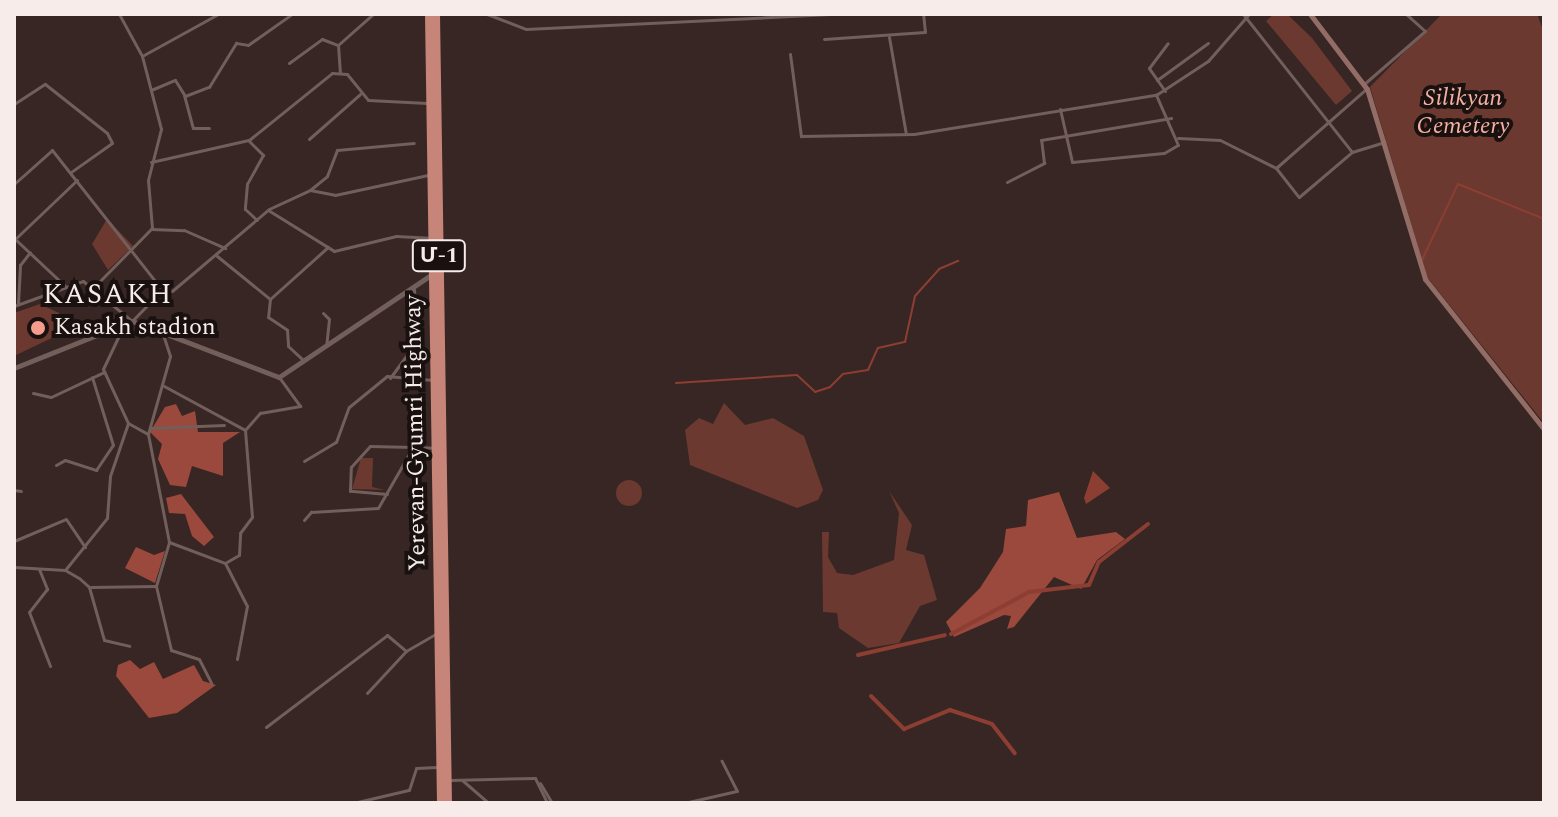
<!DOCTYPE html>
<html>
<head>
<meta charset="utf-8">
<style>
  body { margin:0 }
  #map { position:relative; width:1558px; height:817px; overflow:hidden; background:#372623; font-family:Spectral,"Noto Sans Armenian",serif }
  div>[style] { position:absolute }
  .green>* { inset:0; background:#6b3930 }
  .round { border-radius:50% }
  .forest>* { inset:0; background:#9a493c }
  .water>* { inset:0; background:#8d3e32 }
  .stream>* { height:2px; margin:-1px; padding:0 1px; transform-origin:1px; border-radius:1px; background:#8d3e32 }
  .canal>* { height:4px; margin:-2px; padding:0 2px; transform-origin:2px; border-radius:2px; background:#8d3e32 }
  .minor>* { height:3px; margin:-1.5px; padding:0 1.5px; transform-origin:1.5px; border-radius:1.5px; background:#725e5a }
  .tertiary>* { height:5px; margin:-2.5px; padding:0 2.5px; transform-origin:2.5px; border-radius:2.5px; background:#725e5a }
  .secondary>* { height:5px; margin:-2.5px; padding:0 2.5px; transform-origin:2.5px; border-radius:2.5px; background:#926c65 }
  .trunk>* { height:8px; margin:-4px; padding:0 4px; transform-origin:4px; border-radius:4px; background:#c78478 }
  .dots>* { width:22px; height:22px; translate:-50% -50%; box-sizing:border-box; border:4px solid #191110; border-radius:50% }
  span { translate:-50% -50%; white-space:nowrap; text-align:center; line-height:1.15; -webkit-text-stroke:8px #191110; paint-order:stroke }
  .shield-label span { padding:2px 6px; background:#191110; border:2px solid; border-radius:6px; -webkit-text-stroke-width:0 }
  .shield-label { font-size:22px; color:#f8ecea; font-weight:700 }
  .park-label { font-size:24px; color:#f5b0a3; font-style:italic }
  .poi-label { font-size:24px; color:#f8ecea }
  .left { translate:0 -50%; text-align:left }
  .street-label { font-size:24px; color:#f8ecea }
  .quarter-label { font-size:28px; color:#f8ecea; letter-spacing:2px }
  .frame { position:absolute; inset:0; border:16px solid #f8ecea; pointer-events:none }
</style>
</head>
<body>
<div id="map">
  <div class="green">
    <div style="clip-path:polygon(1274px 14px,1287px 14px,1312px 38px,1352px 91px,1336px 105px,1266px 21px)"></div>
    <div style="clip-path:polygon(1442px 14px,1537px 14px,1544px 32px,1544px 423px,1427px 277px,1370px 87px)"></div>
    <div style="clip-path:polygon(107px 219px,133px 246px,108px 270px,92px 244px)"></div>
    <div style="clip-path:polygon(40px 304px,59px 313px,60px 334px,14px 356px,14px 313px)"></div>
    <div style="clip-path:polygon(724px 403px,745px 425px,773px 418px,804px 436px,823px 490px,818px 500px,797px 508px,690px 465px,685px 430px,699px 418px,713px 424px)"></div>
    <div style="clip-path:polygon(361px 458px,373px 458px,372px 487px,385px 490px,352px 489px)"></div>
    <div class="round" style="left:616px;top:480px;width:26px;height:26px"></div>
    <div style="clip-path:polygon(889px 491px,912px 525px,906px 550px,924px 555px,937px 600px,920px 606px,899px 643px,868px 648px,839px 628px,837px 613px,823px 612px,822px 532px,829px 532px,828px 557px,837px 573px,853px 575px,894px 560px,899px 513px)"></div>
  </div>
  <div class="forest">
    <div style="clip-path:polygon(176px 404px,182px 416px,195px 411px,198px 432px,240px 432px,223px 443px,223px 476px,192px 466px,186px 487px,170px 485px,158px 459px,162px 444px,150px 432px,165px 407px)"></div>
    <div style="clip-path:polygon(1059px 492px,1077px 538px,1116px 532px,1125px 539px,1097px 560px,1081px 589px,1054px 577px,1014px 627px,1007px 629px,1011px 616px,1004px 615px,954px 637px,946px 622px,980px 588px,1003px 552px,1006px 529px,1026px 526px,1028px 500px)"></div>
    <div style="clip-path:polygon(181px 494px,214px 537px,204px 546px,192px 536px,185px 514px,169px 513px,166px 498px)"></div>
    <div style="clip-path:polygon(136px 547px,154px 555px,165px 551px,155px 583px,125px 568px)"></div>
    <div style="clip-path:polygon(130px 660px,140px 669px,154px 662px,163px 679px,194px 665px,203px 681px,216px 685px,177px 713px,149px 718px,116px 676px,118px 665px)"></div>
  </div>
  <div class="water">
    <div style="clip-path:polygon(1093px 471px,1110px 488px,1086px 504px,1084px 498px)"></div>
  </div>
  <div class="stream">
    <div style="left:1422px;top:260px;width:84px;rotate:-64.7deg"></div>
    <div style="left:1458px;top:184px;width:93px;rotate:22.1deg"></div>
    <div style="left:676px;top:383px;width:121px;rotate:-3.8deg"></div>
    <div style="left:797px;top:375px;width:25px;rotate:43deg"></div>
    <div style="left:815px;top:392px;width:16px;rotate:-18deg"></div>
    <div style="left:830px;top:387px;width:18px;rotate:-45deg"></div>
    <div style="left:843px;top:374px;width:25px;rotate:-9deg"></div>
    <div style="left:868px;top:370px;width:24px;rotate:-66deg"></div>
    <div style="left:878px;top:348px;width:28px;rotate:-13deg"></div>
    <div style="left:905px;top:342px;width:47px;rotate:-77.7deg"></div>
    <div style="left:915px;top:296px;width:36px;rotate:-48deg"></div>
    <div style="left:939px;top:269px;width:21px;rotate:-23deg"></div>
  </div>
  <div class="canal">
    <div style="left:951px;top:634px;width:89px;rotate:-28.3deg"></div>
    <div style="left:1029px;top:592px;width:60px;rotate:-6.7deg"></div>
    <div style="left:1089px;top:585px;width:25px;rotate:-67deg"></div>
    <div style="left:1099px;top:562px;width:62px;rotate:-37.8deg"></div>
    <div style="left:858px;top:655px;width:89px;rotate:-12.9deg"></div>
    <div style="left:871px;top:696px;width:47px;rotate:45deg"></div>
    <div style="left:904px;top:729px;width:50px;rotate:-22.4deg"></div>
    <div style="left:950px;top:710px;width:44px;rotate:18.4deg"></div>
    <div style="left:992px;top:724px;width:37px;rotate:52deg"></div>
  </div>
  <div class="minor">
    <div style="left:487px;top:14px;width:42px;rotate:21deg"></div>
    <div style="left:526px;top:29px;width:305px;rotate:-2.8deg"></div>
    <div style="left:1243px;top:14px;width:176px;rotate:51.7deg"></div>
    <div style="left:889px;top:37px;width:98px;rotate:80.1deg"></div>
    <div style="left:824px;top:39px;width:101px;rotate:-4deg"></div>
    <div style="left:925px;top:32px;width:18px;rotate:-96deg"></div>
    <div style="left:338px;top:45px;width:28px;rotate:86deg"></div>
    <div style="left:790px;top:54px;width:83px;rotate:82.4deg"></div>
    <div style="left:801px;top:136px;width:113px;rotate:-1deg"></div>
    <div style="left:914px;top:134px;width:245px;rotate:-9.2deg"></div>
    <div style="left:1156px;top:95px;width:62px;rotate:-33.2deg"></div>
    <div style="left:1208px;top:61px;width:62px;rotate:-48.9deg"></div>
    <div style="left:142px;top:56px;width:87px;rotate:-28.9deg"></div>
    <div style="left:289px;top:63px;width:41px;rotate:-36deg"></div>
    <div style="left:322px;top:39px;width:17px;rotate:21deg"></div>
    <div style="left:338px;top:45px;width:47px;rotate:-41.5deg"></div>
    <div style="left:1157px;top:80px;width:63px;rotate:-36deg"></div>
    <div style="left:1364px;top:84px;width:81px;rotate:-41deg"></div>
    <div style="left:1425px;top:31px;width:25px;rotate:-138deg"></div>
    <div style="left:151px;top:90px;width:26px;rotate:-23deg"></div>
    <div style="left:175px;top:80px;width:19px;rotate:58deg"></div>
    <div style="left:185px;top:96px;width:26px;rotate:-21deg"></div>
    <div style="left:209px;top:87px;width:52px;rotate:-58.5deg"></div>
    <div style="left:236px;top:43px;width:12px;rotate:9deg"></div>
    <div style="left:248px;top:45px;width:54px;rotate:-35.2deg"></div>
    <div style="left:1165px;top:91px;width:28px;rotate:-125deg"></div>
    <div style="left:1149px;top:68px;width:31px;rotate:-53deg"></div>
    <div style="left:184px;top:95px;width:34px;rotate:75deg"></div>
    <div style="left:193px;top:128px;width:16px"></div>
    <div style="left:14px;top:104px;width:37px;rotate:-33deg"></div>
    <div style="left:45px;top:84px;width:79px;rotate:38.3deg"></div>
    <div style="left:107px;top:133px;width:11px;rotate:63deg"></div>
    <div style="left:112px;top:143px;width:50px;rotate:144.7deg"></div>
    <div style="left:1060px;top:109px;width:54px;rotate:77.2deg"></div>
    <div style="left:1072px;top:162px;width:92px;rotate:-5.6deg"></div>
    <div style="left:1164px;top:153px;width:16px;rotate:-30deg"></div>
    <div style="left:1178px;top:145px;width:55px;rotate:-113.7deg"></div>
    <div style="left:1178px;top:138px;width:42px;rotate:2.7deg"></div>
    <div style="left:1220px;top:140px;width:63px;rotate:26.6deg"></div>
    <div style="left:1276px;top:168px;width:37px;rotate:52deg"></div>
    <div style="left:1299px;top:197px;width:70px;rotate:-40.3deg"></div>
    <div style="left:1352px;top:152px;width:34px;rotate:-17deg"></div>
    <div style="left:309px;top:139px;width:68px;rotate:-41.4deg"></div>
    <div style="left:249px;top:141px;width:20px;rotate:45deg"></div>
    <div style="left:263px;top:155px;width:33px;rotate:119deg"></div>
    <div style="left:247px;top:184px;width:25px;rotate:95deg"></div>
    <div style="left:245px;top:209px;width:16px;rotate:43deg"></div>
    <div style="left:151px;top:162px;width:100px;rotate:-12.7deg"></div>
    <div style="left:249px;top:140px;width:107px;rotate:-38.9deg"></div>
    <div style="left:332px;top:73px;width:15px;rotate:4deg"></div>
    <div style="left:347px;top:74px;width:33px;rotate:51deg"></div>
    <div style="left:368px;top:100px;width:59px;rotate:2.9deg"></div>
    <div style="left:1276px;top:168px;width:120px;rotate:-41.3deg"></div>
    <div style="left:1007px;top:182px;width:42px;rotate:-27.2deg"></div>
    <div style="left:1044px;top:163px;width:23px;rotate:-97deg"></div>
    <div style="left:1041px;top:140px;width:132px;rotate:-9.6deg"></div>
    <div style="left:14px;top:184px;width:51px;rotate:-41.8deg"></div>
    <div style="left:52px;top:150px;width:178px;rotate:51.8deg"></div>
    <div style="left:310px;top:190px;width:22px;rotate:-39deg"></div>
    <div style="left:327px;top:176px;width:28px;rotate:-69deg"></div>
    <div style="left:337px;top:150px;width:77px;rotate:-5.2deg"></div>
    <div style="left:269px;top:209px;width:45px;rotate:-24.9deg"></div>
    <div style="left:310px;top:190px;width:25px;rotate:11deg"></div>
    <div style="left:335px;top:195px;width:95px;rotate:-12.1deg"></div>
    <div style="left:151px;top:229px;width:33px;rotate:2deg"></div>
    <div style="left:184px;top:230px;width:45px;rotate:23.7deg"></div>
    <div style="left:15px;top:239px;width:69px;rotate:43.2deg"></div>
    <div style="left:14px;top:240px;width:87px;rotate:-43.6deg"></div>
    <div style="left:217px;top:256px;width:68px;rotate:39.1deg"></div>
    <div style="left:270px;top:299px;width:18px;rotate:96deg"></div>
    <div style="left:268px;top:317px;width:23px;rotate:34deg"></div>
    <div style="left:287px;top:330px;width:16px;rotate:86deg"></div>
    <div style="left:288px;top:346px;width:19px;rotate:43deg"></div>
    <div style="left:94px;top:287px;width:83px;rotate:-45.5deg"></div>
    <div style="left:152px;top:228px;width:48px;rotate:-94.8deg"></div>
    <div style="left:148px;top:180px;width:53px;rotate:-75.7deg"></div>
    <div style="left:161px;top:129px;width:75px;rotate:-104.6deg"></div>
    <div style="left:142px;top:56px;width:48px;rotate:-118.7deg"></div>
    <div style="left:162px;top:290px;width:10px;rotate:6deg"></div>
    <div style="left:172px;top:291px;width:126px;rotate:-40.2deg"></div>
    <div style="left:268px;top:210px;width:78px;rotate:31.8deg"></div>
    <div style="left:334px;top:251px;width:64px;rotate:-13.6deg"></div>
    <div style="left:396px;top:236px;width:33px;rotate:3deg"></div>
    <div style="left:270px;top:299px;width:78px;rotate:-41.9deg"></div>
    <div style="left:18px;top:304px;width:39px;rotate:-87deg"></div>
    <div style="left:20px;top:265px;width:16px;rotate:-52deg"></div>
    <div style="left:14px;top:306px;width:73px;rotate:-19.9deg"></div>
    <div style="left:83px;top:281px;width:63px;rotate:39.2deg"></div>
    <div style="left:132px;top:321px;width:43px;rotate:-45.9deg"></div>
    <div style="left:323px;top:313px;width:8px;rotate:45deg"></div>
    <div style="left:329px;top:319px;width:27px;rotate:96deg"></div>
    <div style="left:122px;top:329px;width:44px;rotate:115.4deg"></div>
    <div style="left:103px;top:369px;width:60px;rotate:65.2deg"></div>
    <div style="left:128px;top:423px;width:23px;rotate:29deg"></div>
    <div style="left:390px;top:378px;width:46px;rotate:-53.9deg"></div>
    <div style="left:417px;top:341px;width:52px;rotate:-93.3deg"></div>
    <div style="left:164px;top:386px;width:92px;rotate:28.5deg"></div>
    <div style="left:245px;top:430px;width:23px;rotate:-49deg"></div>
    <div style="left:260px;top:413px;width:41px;rotate:-9.9deg"></div>
    <div style="left:300px;top:406px;width:36px;rotate:-126deg"></div>
    <div style="left:33px;top:393px;width:18px;rotate:13deg"></div>
    <div style="left:51px;top:397px;width:59px;rotate:-25.3deg"></div>
    <div style="left:150px;top:428px;width:74px;rotate:-2.3deg"></div>
    <div style="left:148px;top:434px;width:110px;rotate:79deg"></div>
    <div style="left:148px;top:434px;width:81px;rotate:-74.2deg"></div>
    <div style="left:170px;top:356px;width:25px;rotate:-108deg"></div>
    <div style="left:304px;top:461px;width:37px;rotate:-31deg"></div>
    <div style="left:336px;top:442px;width:37px;rotate:-70deg"></div>
    <div style="left:349px;top:407px;width:49px;rotate:-39.2deg"></div>
    <div style="left:387px;top:376px;width:46px;rotate:5deg"></div>
    <div style="left:56px;top:465px;width:10px;rotate:-29deg"></div>
    <div style="left:65px;top:460px;width:33px;rotate:18deg"></div>
    <div style="left:96px;top:470px;width:30px;rotate:-56deg"></div>
    <div style="left:113px;top:445px;width:71px;rotate:-107.2deg"></div>
    <div style="left:14px;top:490px;width:7px;rotate:8deg"></div>
    <div style="left:387px;top:494px;width:37px;rotate:-175deg"></div>
    <div style="left:350px;top:491px;width:24px;rotate:-88deg"></div>
    <div style="left:351px;top:467px;width:28px;rotate:-48deg"></div>
    <div style="left:370px;top:446px;width:43px;rotate:1.3deg"></div>
    <div style="left:304px;top:520px;width:11px;rotate:-49deg"></div>
    <div style="left:311px;top:512px;width:67px;rotate:-3.4deg"></div>
    <div style="left:378px;top:508px;width:70px;rotate:-60.2deg"></div>
    <div style="left:413px;top:447px;width:23px;rotate:2deg"></div>
    <div style="left:14px;top:541px;width:56px;rotate:-22.9deg"></div>
    <div style="left:66px;top:519px;width:34px;rotate:56deg"></div>
    <div style="left:169px;top:542px;width:60px;rotate:20.6deg"></div>
    <div style="left:225px;top:563px;width:16px;rotate:-30deg"></div>
    <div style="left:239px;top:555px;width:22px;rotate:-87deg"></div>
    <div style="left:240px;top:533px;width:20px;rotate:-53deg"></div>
    <div style="left:252px;top:517px;width:87px;rotate:-94.6deg"></div>
    <div style="left:225px;top:563px;width:48px;rotate:62.9deg"></div>
    <div style="left:247px;top:606px;width:54px;rotate:100.7deg"></div>
    <div style="left:14px;top:567px;width:51px;rotate:3.4deg"></div>
    <div style="left:65px;top:570px;width:16px;rotate:30deg"></div>
    <div style="left:79px;top:578px;width:13px;rotate:42deg"></div>
    <div style="left:89px;top:587px;width:55px;rotate:74.2deg"></div>
    <div style="left:104px;top:640px;width:26px;rotate:13deg"></div>
    <div style="left:39px;top:569px;width:22px;rotate:68deg"></div>
    <div style="left:47px;top:589px;width:29px;rotate:128deg"></div>
    <div style="left:29px;top:612px;width:58px;rotate:68.7deg"></div>
    <div style="left:65px;top:570px;width:67px;rotate:-51.1deg"></div>
    <div style="left:107px;top:518px;width:42px;rotate:-85.9deg"></div>
    <div style="left:110px;top:476px;width:56px;rotate:-71.2deg"></div>
    <div style="left:156px;top:586px;width:66px;rotate:76.8deg"></div>
    <div style="left:171px;top:650px;width:29px;rotate:18deg"></div>
    <div style="left:199px;top:659px;width:27px;rotate:63deg"></div>
    <div style="left:91px;top:587px;width:65px;rotate:-0.9deg"></div>
    <div style="left:156px;top:586px;width:46px;rotate:-73.5deg"></div>
    <div style="left:367px;top:693px;width:57px;rotate:-47.1deg"></div>
    <div style="left:406px;top:651px;width:34px;rotate:-30deg"></div>
    <div style="left:266px;top:727px;width:152px;rotate:-37.2deg"></div>
    <div style="left:387px;top:635px;width:25px;rotate:40deg"></div>
    <div style="left:451px;top:780px;width:84px;rotate:-1.4deg"></div>
    <div style="left:535px;top:778px;width:28px;rotate:64deg"></div>
    <div style="left:462px;top:780px;width:35px;rotate:41deg"></div>
    <div style="left:540px;top:783px;width:23px;rotate:59deg"></div>
    <div style="left:353px;top:803px;width:57px;rotate:-13.1deg"></div>
    <div style="left:409px;top:790px;width:23px;rotate:-72deg"></div>
    <div style="left:416px;top:768px;width:21px;rotate:-3deg"></div>
    <div style="left:684px;top:803px;width:54px;rotate:-12.8deg"></div>
    <div style="left:737px;top:791px;width:34px;rotate:-117deg"></div>
  </div>
  <div class="tertiary">
    <div style="left:14px;top:368px;width:127px;rotate:-21.7deg"></div>
    <div style="left:132px;top:321px;width:157px;rotate:20.9deg"></div>
    <div style="left:279px;top:377px;width:184px;rotate:-33.9deg"></div>
  </div>
  <div class="secondary">
    <div style="left:1310px;top:14px;width:94px;rotate:52.8deg"></div>
    <div style="left:1367px;top:89px;width:199px;rotate:73deg"></div>
    <div style="left:1425px;top:279px;width:191px;rotate:51.6deg"></div>
  </div>
  <div class="trunk">
    <div style="left:429px;top:14px;width:789px;rotate:89.13deg"></div>
    <div style="left:436px;top:14px;width:789px;rotate:89.13deg"></div>
  </div>
  <div class="dots">
    <div style="left:38px;top:328px;background:#f49d8d"></div>
  </div>
  <div class="shield-label">
    <span style="left:439px;top:256px">Մ-1</span>
  </div>
  <div class="park-label">
    <span style="left:1463px;top:113px">Silikyan<br>Cemetery</span>
  </div>
  <div class="poi-label">
    <span class="left" style="left:54px;top:328px">Kasakh stadion</span>
  </div>
  <div class="street-label">
    <span style="left:416px;top:433px;rotate:-91deg">Yerevan-Gyumri Highway</span>
  </div>
  <div class="quarter-label">
    <span style="left:108px;top:295px">KASAKH</span>
  </div>
  <div class="frame"></div>
</div>
</body>
</html>
